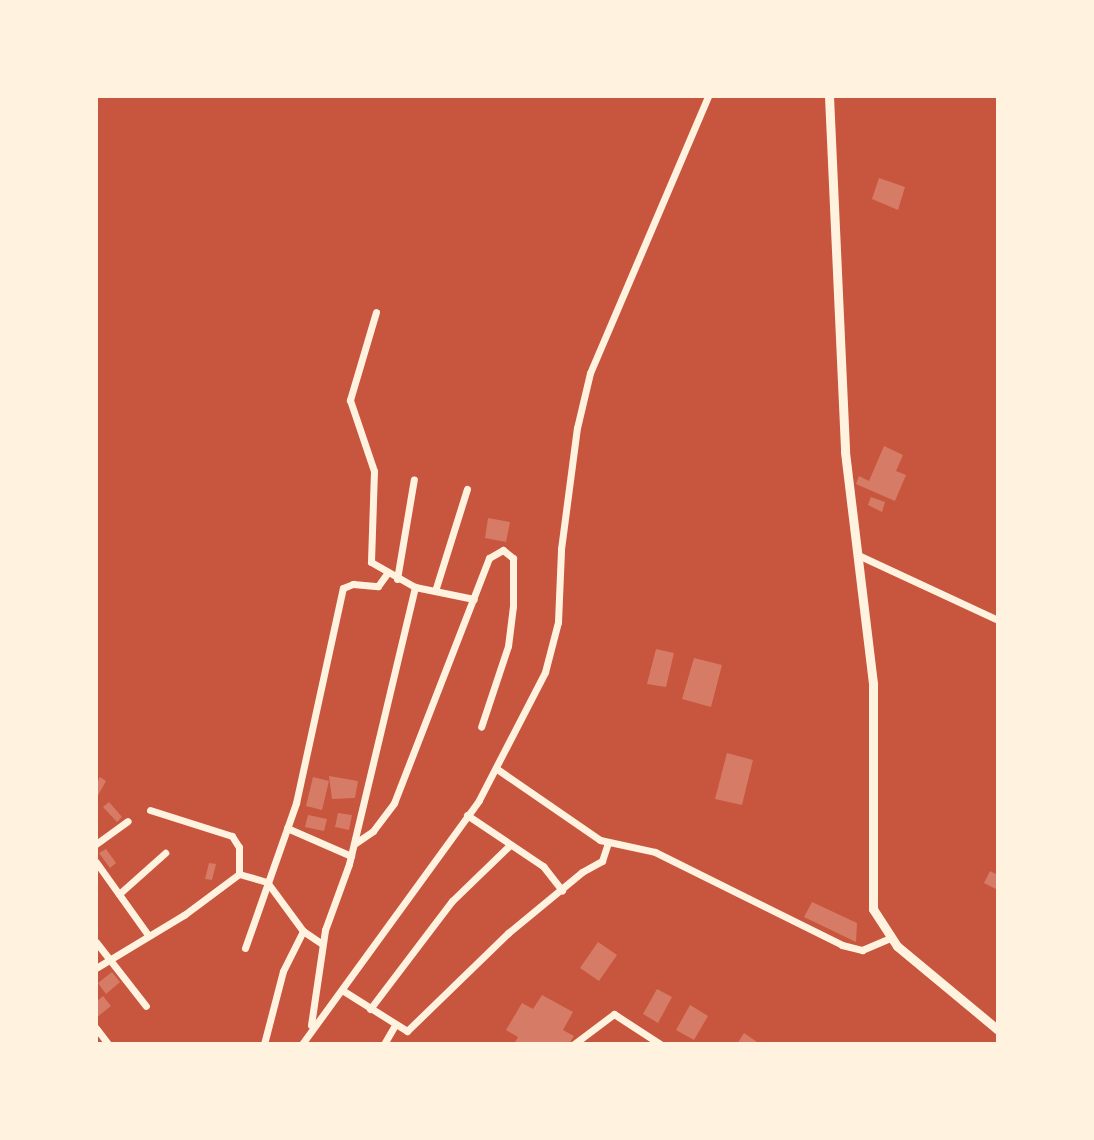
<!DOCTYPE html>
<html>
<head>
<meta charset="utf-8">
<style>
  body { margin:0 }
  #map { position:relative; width:1094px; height:1140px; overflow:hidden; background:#c8553d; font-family:Commissioner,sans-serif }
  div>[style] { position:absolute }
  .building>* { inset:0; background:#d67c66 }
  .minor>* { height:7px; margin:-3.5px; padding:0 3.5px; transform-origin:3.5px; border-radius:3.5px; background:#fff3e0 }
  .tertiary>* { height:9px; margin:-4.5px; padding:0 4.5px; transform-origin:4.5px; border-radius:4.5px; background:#fff3e0 }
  span { translate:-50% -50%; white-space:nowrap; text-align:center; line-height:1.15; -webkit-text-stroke:7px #fff3e0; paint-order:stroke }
  .frame { position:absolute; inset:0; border:98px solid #fff3e0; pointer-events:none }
</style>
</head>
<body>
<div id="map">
  <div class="building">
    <div style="clip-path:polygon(879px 178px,905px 187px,898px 210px,872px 199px)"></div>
    <div style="clip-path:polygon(884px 446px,903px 455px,896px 471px,906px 475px,895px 501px,856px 484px,859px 476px,869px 481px)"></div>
    <div style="clip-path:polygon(871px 497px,885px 502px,882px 512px,868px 505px)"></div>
    <div style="clip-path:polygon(488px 518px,510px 522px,506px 542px,485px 538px)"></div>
    <div style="clip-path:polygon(656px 649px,674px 653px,666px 687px,647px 684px)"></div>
    <div style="clip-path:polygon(694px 658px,722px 665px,711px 707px,682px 699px)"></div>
    <div style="clip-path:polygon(727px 753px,753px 760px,742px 805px,715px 799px)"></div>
    <div style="clip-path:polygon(329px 776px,358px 781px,355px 798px,332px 799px)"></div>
    <div style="clip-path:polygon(100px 777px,106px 781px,96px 799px,96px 784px)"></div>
    <div style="clip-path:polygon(313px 777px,329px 781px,322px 810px,306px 806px)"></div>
    <div style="clip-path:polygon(109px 802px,122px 817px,117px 822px,103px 807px)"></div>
    <div style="clip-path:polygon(338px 813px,352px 815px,349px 830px,335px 827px)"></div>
    <div style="clip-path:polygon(308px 815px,327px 819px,324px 831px,305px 827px)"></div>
    <div style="clip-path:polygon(106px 849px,116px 863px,110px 868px,99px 853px)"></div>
    <div style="clip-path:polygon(209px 863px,216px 864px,212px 880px,205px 879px)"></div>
    <div style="clip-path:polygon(990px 871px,998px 875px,998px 890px,984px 883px)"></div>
    <div style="clip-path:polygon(812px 902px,857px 923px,856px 942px,804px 917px)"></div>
    <div style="clip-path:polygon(598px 942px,617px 955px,599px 981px,580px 968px)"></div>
    <div style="clip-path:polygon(112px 972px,120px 982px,106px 994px,98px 983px)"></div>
    <div style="clip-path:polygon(657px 989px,672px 997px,658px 1023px,643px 1014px)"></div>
    <div style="clip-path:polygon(542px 995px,573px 1012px,563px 1030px,574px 1036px,569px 1044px,514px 1044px,518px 1037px,506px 1030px,522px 1003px,533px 1009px)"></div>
    <div style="clip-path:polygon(103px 996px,111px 1006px,96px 1018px,96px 1002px)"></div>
    <div style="clip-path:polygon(690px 1005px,708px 1016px,694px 1040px,676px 1030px)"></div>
    <div style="clip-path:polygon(744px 1033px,760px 1044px,737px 1044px)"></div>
  </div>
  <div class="minor">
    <div style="left:376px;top:312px;width:92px;rotate:106.5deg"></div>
    <div style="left:350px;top:400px;width:75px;rotate:71.3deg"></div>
    <div style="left:374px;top:471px;width:91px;rotate:91.9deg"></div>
    <div style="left:371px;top:562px;width:51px;rotate:29.6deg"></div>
    <div style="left:415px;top:587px;width:60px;rotate:11.5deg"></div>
    <div style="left:858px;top:555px;width:154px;rotate:24.9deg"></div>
    <div style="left:397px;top:579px;width:101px;rotate:-80.4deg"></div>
    <div style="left:435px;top:591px;width:107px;rotate:-72.6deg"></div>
    <div style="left:497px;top:769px;width:125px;rotate:34.6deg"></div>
    <div style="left:600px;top:840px;width:56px;rotate:12.3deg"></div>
    <div style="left:655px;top:852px;width:209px;rotate:26.4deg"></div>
    <div style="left:842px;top:945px;width:21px;rotate:14deg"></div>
    <div style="left:862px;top:950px;width:30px;rotate:-23deg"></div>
    <div style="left:150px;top:810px;width:86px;rotate:17.6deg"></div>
    <div style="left:232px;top:836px;width:13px;rotate:58deg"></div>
    <div style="left:239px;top:847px;width:27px;rotate:90deg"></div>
    <div style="left:467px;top:815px;width:92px;rotate:33.9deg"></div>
    <div style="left:543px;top:866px;width:31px;rotate:52deg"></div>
    <div style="left:287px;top:828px;width:70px;rotate:23.6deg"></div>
    <div style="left:96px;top:844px;width:39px;rotate:-36deg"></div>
    <div style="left:354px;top:844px;width:23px;rotate:-34deg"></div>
    <div style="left:373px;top:831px;width:35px;rotate:-53deg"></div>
    <div style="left:394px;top:803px;width:263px;rotate:-68.8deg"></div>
    <div style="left:489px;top:558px;width:16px;rotate:-30deg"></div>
    <div style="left:503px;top:550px;width:13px;rotate:39deg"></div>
    <div style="left:513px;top:558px;width:48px;rotate:90deg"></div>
    <div style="left:513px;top:606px;width:40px;rotate:97.1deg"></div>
    <div style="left:508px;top:646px;width:85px;rotate:108.4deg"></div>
    <div style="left:96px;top:862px;width:90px;rotate:54.5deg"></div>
    <div style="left:119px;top:894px;width:62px;rotate:-41.7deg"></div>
    <div style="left:96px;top:942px;width:81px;rotate:52deg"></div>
    <div style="left:245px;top:948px;width:154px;rotate:-70.6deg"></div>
    <div style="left:296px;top:803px;width:220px;rotate:-77.7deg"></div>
    <div style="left:343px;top:588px;width:11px;rotate:-22deg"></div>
    <div style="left:353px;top:584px;width:25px;rotate:5deg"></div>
    <div style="left:378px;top:586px;width:14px;rotate:-54deg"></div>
    <div style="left:96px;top:968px;width:103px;rotate:-31.1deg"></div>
    <div style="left:184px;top:915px;width:69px;rotate:-36.7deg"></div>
    <div style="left:239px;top:874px;width:29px;rotate:16deg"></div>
    <div style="left:267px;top:882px;width:61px;rotate:53.7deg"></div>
    <div style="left:303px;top:931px;width:23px;rotate:34deg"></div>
    <div style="left:342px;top:990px;width:77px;rotate:32.2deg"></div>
    <div style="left:407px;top:1031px;width:141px;rotate:-44.1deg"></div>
    <div style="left:508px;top:933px;width:96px;rotate:-39.5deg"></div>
    <div style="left:582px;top:872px;width:23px;rotate:-29deg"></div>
    <div style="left:602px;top:861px;width:20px;rotate:-72deg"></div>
    <div style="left:370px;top:1009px;width:136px;rotate:-52.8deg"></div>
    <div style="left:452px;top:901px;width:79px;rotate:-44deg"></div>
    <div style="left:311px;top:1025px;width:96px;rotate:-81.6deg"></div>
    <div style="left:325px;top:930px;width:70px;rotate:-70deg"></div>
    <div style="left:349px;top:864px;width:285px;rotate:-76.6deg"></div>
    <div style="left:96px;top:1028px;width:20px;rotate:53deg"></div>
    <div style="left:264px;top:1044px;width:75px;rotate:-75.4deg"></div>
    <div style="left:283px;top:971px;width:45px;rotate:-63.4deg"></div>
    <div style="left:302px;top:1044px;width:301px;rotate:-54deg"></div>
    <div style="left:479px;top:800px;width:144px;rotate:-62.7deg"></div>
    <div style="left:545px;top:672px;width:52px;rotate:-75.4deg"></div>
    <div style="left:558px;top:622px;width:73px;rotate:-87.6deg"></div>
    <div style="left:561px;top:549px;width:122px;rotate:-82.5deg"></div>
    <div style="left:577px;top:428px;width:57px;rotate:-76.7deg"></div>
    <div style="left:590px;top:373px;width:301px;rotate:-66.9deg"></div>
    <div style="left:384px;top:1044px;width:20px;rotate:-60deg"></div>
    <div style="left:574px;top:1044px;width:50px;rotate:-36.9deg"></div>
    <div style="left:614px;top:1014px;width:55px;rotate:33.1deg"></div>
  </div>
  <div class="tertiary">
    <div style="left:829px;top:96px;width:356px;rotate:87.4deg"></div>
    <div style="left:845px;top:452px;width:234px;rotate:83.1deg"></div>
    <div style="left:873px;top:684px;width:225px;rotate:90deg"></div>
    <div style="left:873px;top:909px;width:44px;rotate:57deg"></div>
    <div style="left:897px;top:946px;width:131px;rotate:39.7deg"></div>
  </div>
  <div class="frame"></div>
</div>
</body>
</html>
